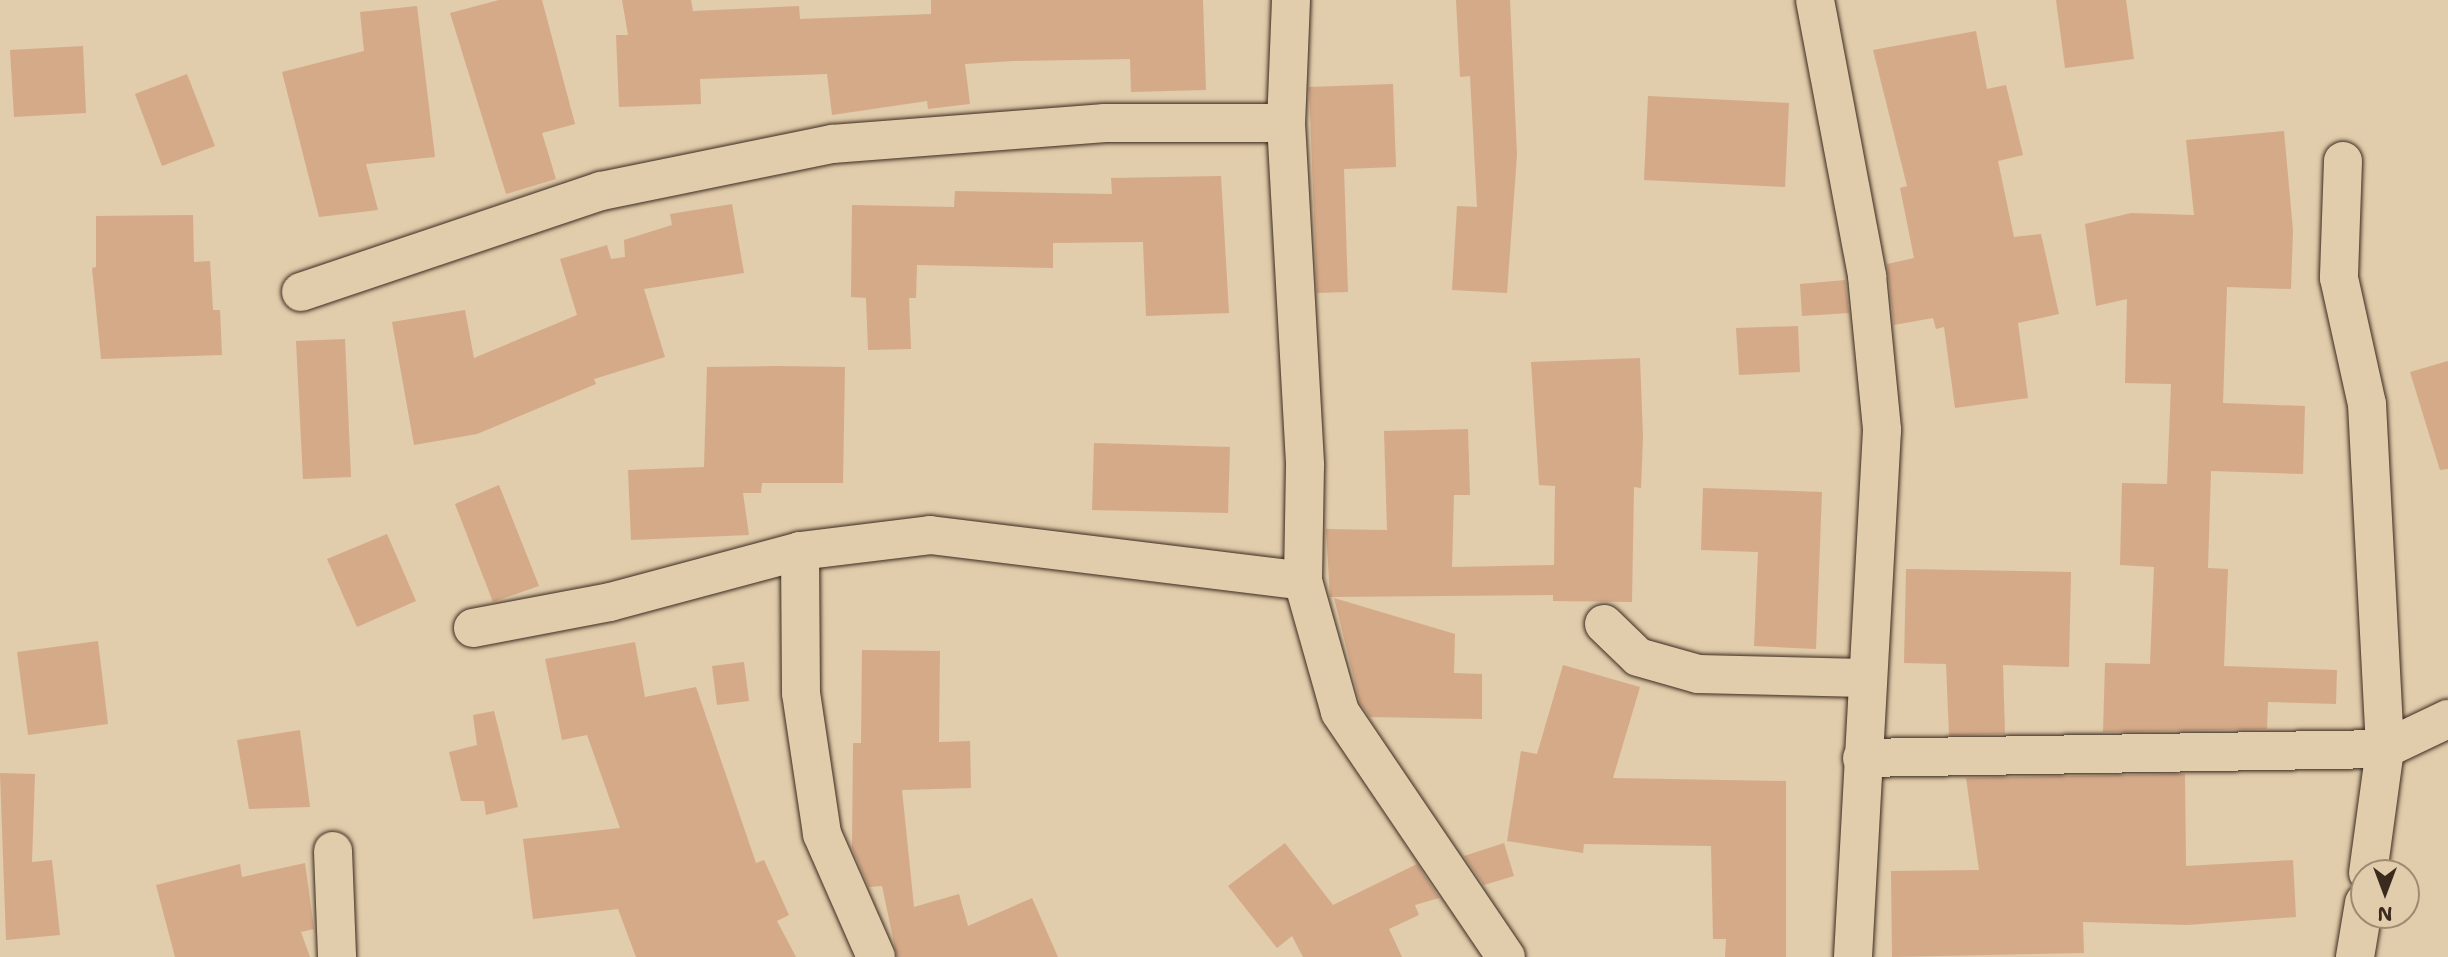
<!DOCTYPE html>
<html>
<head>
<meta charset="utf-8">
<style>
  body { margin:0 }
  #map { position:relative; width:2448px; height:957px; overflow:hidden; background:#e1ccab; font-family:"Shantell Sans",sans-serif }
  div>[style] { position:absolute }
  .building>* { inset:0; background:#d5aa89 }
  .roads { filter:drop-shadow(0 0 2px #3b2a1e) drop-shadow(0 0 2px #3b2a1e) }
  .minor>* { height:38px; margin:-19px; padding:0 19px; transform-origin:19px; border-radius:19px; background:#e1ccab }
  span { translate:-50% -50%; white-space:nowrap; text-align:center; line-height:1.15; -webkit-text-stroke:7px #e1ccab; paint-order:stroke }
  .north { position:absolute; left:2350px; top:859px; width:70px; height:70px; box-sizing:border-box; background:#e1ccab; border:2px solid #9f8b73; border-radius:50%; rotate:180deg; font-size:19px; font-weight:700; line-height:28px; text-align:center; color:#3b2a1e }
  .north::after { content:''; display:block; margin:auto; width:24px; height:32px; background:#3b2a1e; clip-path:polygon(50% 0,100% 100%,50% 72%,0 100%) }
</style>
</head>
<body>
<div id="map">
  <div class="building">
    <div style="clip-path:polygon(499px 0,542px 0,575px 124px,542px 133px,556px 179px,506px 194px,450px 13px)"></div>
    <div style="clip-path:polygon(622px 0,691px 0,693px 11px,799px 6px,800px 19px,931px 14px,931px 0,1203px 0,1206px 90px,1131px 92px,1130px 59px,1013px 61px,965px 64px,970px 104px,928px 109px,927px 101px,832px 115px,827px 74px,700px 79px,701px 104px,619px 107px,616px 35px,628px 35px)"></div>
    <div style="clip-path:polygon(1456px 0,1510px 0,1517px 155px,1507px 293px,1452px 290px,1457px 206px,1477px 207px,1470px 76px,1460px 77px)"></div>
    <div style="clip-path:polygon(2056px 0,2126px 0,2134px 59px,2065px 68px)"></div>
    <div style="clip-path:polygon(417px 6px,435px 157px,366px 164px,378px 210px,319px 217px,282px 72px,364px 51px,360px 12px)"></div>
    <div style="clip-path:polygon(1976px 31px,1987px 89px,2006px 85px,2023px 155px,1998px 161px,2014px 237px,2041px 234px,2059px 314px,2018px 323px,2028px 398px,1955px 408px,1944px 327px,1936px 329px,1933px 318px,1894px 325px,1887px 264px,1914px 258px,1900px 188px,1907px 186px,1873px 50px)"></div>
    <div style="clip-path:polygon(83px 46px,86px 113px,14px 117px,10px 50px)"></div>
    <div style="clip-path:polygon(187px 74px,215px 146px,162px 166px,135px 94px)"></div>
    <div style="clip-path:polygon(1393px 84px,1396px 167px,1344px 169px,1348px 292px,1317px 293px,1309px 87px)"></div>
    <div style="clip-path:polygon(1648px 96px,1789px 103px,1785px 187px,1644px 180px)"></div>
    <div style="clip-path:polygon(2284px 131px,2293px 230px,2291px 289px,2227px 287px,2223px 403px,2305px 406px,2303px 474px,2211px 471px,2208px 568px,2228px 569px,2224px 666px,2337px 670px,2336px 704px,2268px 702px,2267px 729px,2103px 732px,2105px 663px,2150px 664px,2154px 567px,2120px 565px,2122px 483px,2167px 484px,2171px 384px,2125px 383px,2127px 299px,2096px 306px,2085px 224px,2131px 213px,2194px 215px,2186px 140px)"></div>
    <div style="clip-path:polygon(1221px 176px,1229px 313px,1146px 316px,1143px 242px,1053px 243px,1053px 268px,917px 265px,916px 298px,909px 298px,911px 349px,868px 350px,866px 298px,851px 297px,852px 205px,954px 207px,955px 191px,1112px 194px,1111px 178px)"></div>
    <div style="clip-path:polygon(732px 204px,744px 273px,644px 289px,665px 357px,594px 379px,596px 384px,477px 434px,414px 445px,392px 322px,465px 310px,474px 358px,577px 315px,560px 259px,607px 245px,611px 259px,625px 257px,624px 240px,672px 225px,670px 214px)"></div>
    <div style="clip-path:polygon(193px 215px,194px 262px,210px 261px,213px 310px,220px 310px,222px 355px,101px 359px,92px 268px,96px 267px,96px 216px)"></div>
    <div style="clip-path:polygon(1845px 280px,1849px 313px,1802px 316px,1800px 284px)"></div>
    <div style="clip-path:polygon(1798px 326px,1800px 372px,1739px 375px,1736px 328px)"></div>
    <div style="clip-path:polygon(345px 339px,351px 477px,303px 479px,296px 341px)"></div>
    <div style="clip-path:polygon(1640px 358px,1643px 437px,1641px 488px,1634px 487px,1632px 602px,1553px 601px,1553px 595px,1330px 597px,1326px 529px,1387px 530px,1384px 431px,1468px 429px,1470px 495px,1454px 495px,1452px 567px,1554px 565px,1555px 486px,1539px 485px,1531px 362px)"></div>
    <div style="clip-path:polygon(2448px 361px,2448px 469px,2440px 470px,2410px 372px)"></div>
    <div style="clip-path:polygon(778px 366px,845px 367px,843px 483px,762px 483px,761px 493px,743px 493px,749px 535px,631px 540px,628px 470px,704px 467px,707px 367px)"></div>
    <div style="clip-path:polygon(1094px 443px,1230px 447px,1228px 513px,1092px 510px)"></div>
    <div style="clip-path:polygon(499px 485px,539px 586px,493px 602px,455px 504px)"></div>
    <div style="clip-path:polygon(1703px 488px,1822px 492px,1816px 649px,1754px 646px,1758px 552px,1701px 550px)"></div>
    <div style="clip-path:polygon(387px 534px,416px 601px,357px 627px,327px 559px)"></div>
    <div style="clip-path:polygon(1906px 569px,2071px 572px,2069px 667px,2003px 665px,2005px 734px,1949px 735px,1946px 664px,1904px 663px)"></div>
    <div style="clip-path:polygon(1334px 598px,1455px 634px,1454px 673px,1482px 674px,1482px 719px,1370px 717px,1360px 703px)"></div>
    <div style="clip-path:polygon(98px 641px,108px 724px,28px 735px,17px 652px)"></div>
    <div style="clip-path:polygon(635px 642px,645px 697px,696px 687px,756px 863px,764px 860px,789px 915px,777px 921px,796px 957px,636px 957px,618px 909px,533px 919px,523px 839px,620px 828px,587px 735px,562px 740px,545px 659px)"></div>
    <div style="clip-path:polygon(862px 650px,940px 651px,939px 742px,970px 741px,971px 788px,902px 790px,914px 907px,959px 894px,968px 926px,1032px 898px,1058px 957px,897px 957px,882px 886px,869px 887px,852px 848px,853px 743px,861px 743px)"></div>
    <div style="clip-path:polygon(744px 662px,749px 701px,717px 705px,712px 666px)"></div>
    <div style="clip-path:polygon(1563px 665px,1640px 687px,1613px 778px,1786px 781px,1786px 957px,1725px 957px,1726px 939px,1713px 939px,1711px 846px,1584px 844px,1583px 853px,1507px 841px,1521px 751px,1537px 754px)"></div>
    <div style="clip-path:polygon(494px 711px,518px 807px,486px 815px,484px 801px,461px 801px,449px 752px,477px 745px,473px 715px)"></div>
    <div style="clip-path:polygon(300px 730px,310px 807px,249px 809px,237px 740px)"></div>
    <div style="clip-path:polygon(0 773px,35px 774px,32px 862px,52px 860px,60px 935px,6px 940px)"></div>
    <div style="clip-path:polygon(2185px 774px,2186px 866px,2293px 860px,2296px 917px,2187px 925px,2083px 922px,2084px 953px,1892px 957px,1891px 871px,1979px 870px,1966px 778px)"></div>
    <div style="clip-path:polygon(1285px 843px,1333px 905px,1417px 864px,1439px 898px,1415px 905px,1419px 915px,1389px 929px,1402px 957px,1303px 957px,1292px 936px,1277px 948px,1228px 886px)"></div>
    <div style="clip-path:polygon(1504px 843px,1514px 876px,1484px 885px,1464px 856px)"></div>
    <div style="clip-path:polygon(305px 863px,314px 929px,301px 932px,310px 957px,175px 957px,156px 885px,240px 864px,242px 877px)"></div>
  </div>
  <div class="roads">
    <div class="minor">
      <div style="left:1291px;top:0;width:123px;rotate:92.3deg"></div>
      <div style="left:1286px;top:123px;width:343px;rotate:86.8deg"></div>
      <div style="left:1305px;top:465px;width:116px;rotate:91deg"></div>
      <div style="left:1303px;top:581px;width:136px;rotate:74.2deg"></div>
      <div style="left:1340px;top:712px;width:296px;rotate:55.9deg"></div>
      <div style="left:1815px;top:0;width:281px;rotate:79.3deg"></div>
      <div style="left:1867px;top:276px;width:155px;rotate:84.4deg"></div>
      <div style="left:1882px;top:430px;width:528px;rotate:93.15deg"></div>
      <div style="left:2343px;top:161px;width:117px;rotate:92deg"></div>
      <div style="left:2339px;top:278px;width:129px;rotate:77.5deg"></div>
      <div style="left:2367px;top:404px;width:345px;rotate:87deg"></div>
      <div style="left:2385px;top:749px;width:125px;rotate:97.8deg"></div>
      <div style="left:301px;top:292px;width:317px;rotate:-18.6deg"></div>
      <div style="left:601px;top:191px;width:236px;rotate:-11.5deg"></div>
      <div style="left:832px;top:144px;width:274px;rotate:-4.4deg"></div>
      <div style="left:1105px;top:123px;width:181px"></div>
      <div style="left:800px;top:551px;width:142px;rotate:89.6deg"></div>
      <div style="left:801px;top:693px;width:143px;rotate:81.5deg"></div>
      <div style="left:822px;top:834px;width:134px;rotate:66.3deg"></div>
      <div style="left:1604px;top:624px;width:47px;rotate:44.1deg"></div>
      <div style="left:1638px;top:657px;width:62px;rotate:15.8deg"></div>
      <div style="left:1698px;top:674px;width:166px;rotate:1.4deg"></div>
      <div style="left:473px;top:628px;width:139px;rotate:-10.7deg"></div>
      <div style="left:610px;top:602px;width:197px;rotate:-15deg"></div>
      <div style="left:800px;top:551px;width:131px;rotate:-7deg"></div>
      <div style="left:930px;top:535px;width:376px;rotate:7deg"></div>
      <div style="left:1862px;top:758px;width:523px;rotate:-0.99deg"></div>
      <div style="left:2385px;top:749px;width:70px;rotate:-25.5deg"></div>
      <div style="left:333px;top:851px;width:106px;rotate:87.8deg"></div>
      <div style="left:2355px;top:957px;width:55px;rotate:-80.5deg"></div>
    </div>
  </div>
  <div class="north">N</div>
</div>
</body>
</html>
